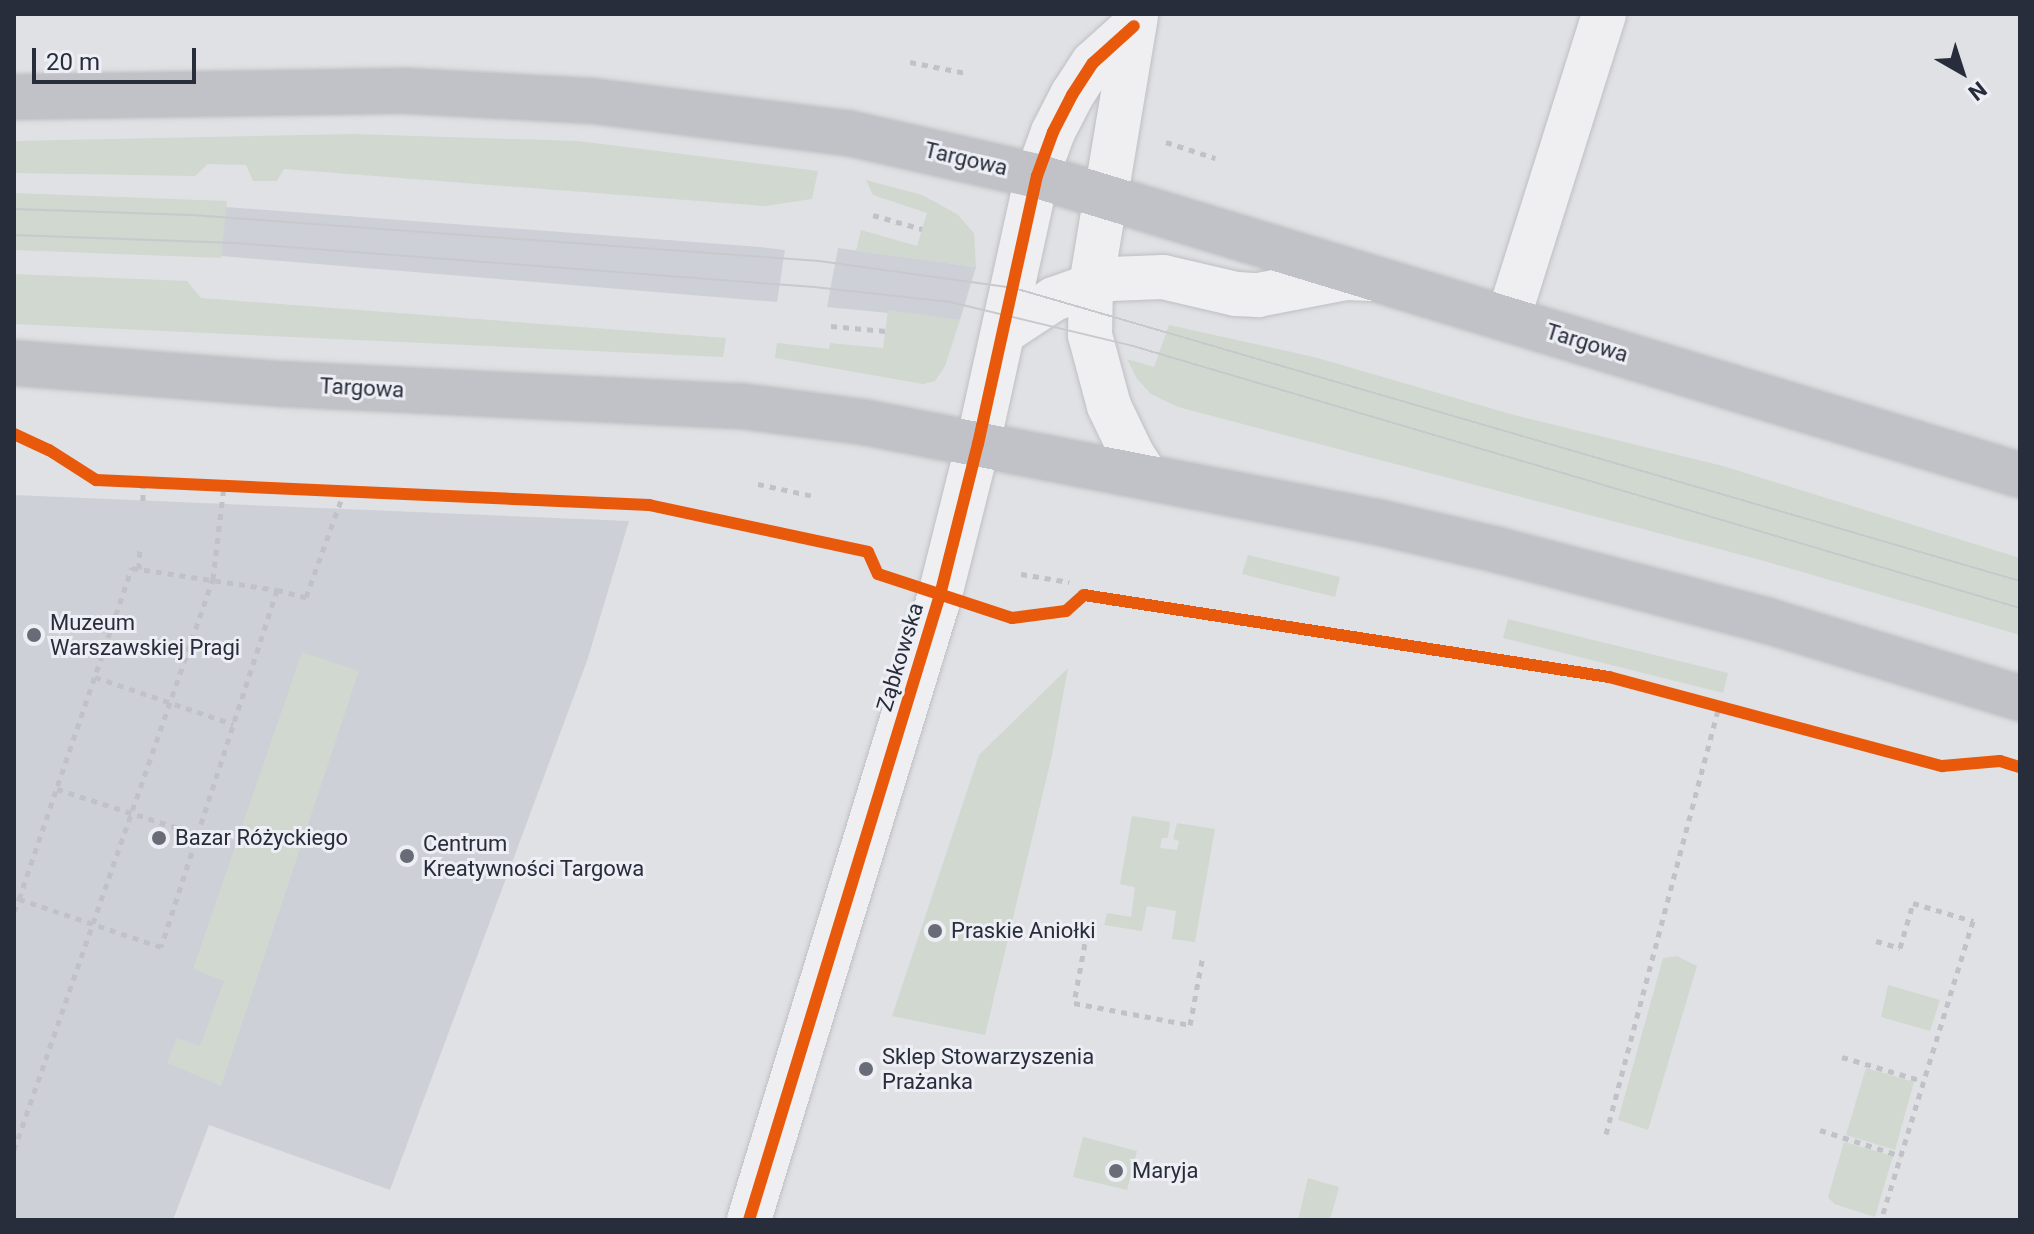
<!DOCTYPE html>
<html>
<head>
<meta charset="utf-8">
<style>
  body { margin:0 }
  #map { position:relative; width:2034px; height:1234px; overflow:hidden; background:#e0e1e4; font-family:Roboto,sans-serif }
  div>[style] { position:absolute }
  .built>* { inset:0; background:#ced0d7 }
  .green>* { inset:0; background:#d0d8d0 }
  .path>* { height:5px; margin-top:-2.5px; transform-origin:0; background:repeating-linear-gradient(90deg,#c1c2c7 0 6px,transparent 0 12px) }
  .roads { filter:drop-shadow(0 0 2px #bebfc2) drop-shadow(0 0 2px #bebfc2) }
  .tertiary>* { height:44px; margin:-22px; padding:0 22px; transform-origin:22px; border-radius:22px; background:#efeff1 }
  .secondary>* { height:44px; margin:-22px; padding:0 22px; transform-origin:22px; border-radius:22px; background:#c1c2c7 }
  .tram>* { height:2px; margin:-1px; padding:0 1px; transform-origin:1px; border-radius:1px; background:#c8c9cc }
  .cycleway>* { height:12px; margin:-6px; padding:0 6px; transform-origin:6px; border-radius:6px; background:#e8590c }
  .dots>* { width:22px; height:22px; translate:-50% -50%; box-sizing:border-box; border:4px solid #edeff4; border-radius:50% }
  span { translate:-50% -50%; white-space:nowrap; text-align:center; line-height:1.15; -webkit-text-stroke:6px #edeff4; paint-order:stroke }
  .street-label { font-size:22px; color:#282d3c }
  .poi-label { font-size:22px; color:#282d3c }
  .left { translate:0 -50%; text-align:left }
  .frame { position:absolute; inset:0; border:16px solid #282d3c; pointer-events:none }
  .north { position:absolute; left:1922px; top:32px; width:80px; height:80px; -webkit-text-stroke:6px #edeff4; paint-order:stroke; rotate:141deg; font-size:22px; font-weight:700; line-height:32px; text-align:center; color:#282d3c }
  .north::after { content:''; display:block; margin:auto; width:28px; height:36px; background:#282d3c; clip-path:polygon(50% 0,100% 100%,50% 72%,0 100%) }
  .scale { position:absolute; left:32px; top:48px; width:164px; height:36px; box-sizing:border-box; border:4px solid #282d3c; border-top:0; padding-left:10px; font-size:24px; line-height:28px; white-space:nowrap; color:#282d3c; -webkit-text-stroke:6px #edeff4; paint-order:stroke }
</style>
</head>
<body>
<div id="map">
  <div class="built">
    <div style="clip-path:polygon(226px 207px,761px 247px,785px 250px,777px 302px,221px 256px)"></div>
    <div style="clip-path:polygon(838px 248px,976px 267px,960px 320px,827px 307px)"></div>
    <div style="clip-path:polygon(14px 495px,629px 521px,587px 661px,390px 1190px,209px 1125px,173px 1220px,14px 1220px)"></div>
  </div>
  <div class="green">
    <div style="clip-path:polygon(354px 134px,578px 141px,818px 171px,812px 199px,765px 206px,284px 169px,277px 181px,253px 181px,246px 165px,208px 164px,195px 176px,14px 173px,14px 141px)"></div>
    <div style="clip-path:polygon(866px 180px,922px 195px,957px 214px,974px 233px,976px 267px,856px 251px,861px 230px,917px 246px,927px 213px,873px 195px)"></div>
    <div style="clip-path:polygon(14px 193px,227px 201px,221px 258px,14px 250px)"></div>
    <div style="clip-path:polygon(14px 274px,187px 281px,201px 298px,726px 338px,723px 357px,14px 324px)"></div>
    <div style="clip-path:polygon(888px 310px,960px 320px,945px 366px,935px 381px,923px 384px,775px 358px,777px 343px,829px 349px,830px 343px,883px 348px)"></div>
    <div style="clip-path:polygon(1169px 325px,1314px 357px,1514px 415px,1723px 466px,2020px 558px,2020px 635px,1757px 559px,1178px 407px,1151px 394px,1137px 379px,1127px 359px,1154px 367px)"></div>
    <div style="clip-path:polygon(1248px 555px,1340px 577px,1335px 597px,1242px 574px)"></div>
    <div style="clip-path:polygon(1508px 619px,1728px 673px,1723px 693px,1503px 638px)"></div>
    <div style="clip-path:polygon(302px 652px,359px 671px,221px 1086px,167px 1063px,177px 1038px,200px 1046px,224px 981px,193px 969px)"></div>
    <div style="clip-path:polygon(1068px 668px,1052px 755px,985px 1035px,892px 1016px,979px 755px)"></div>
    <div style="clip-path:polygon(1132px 816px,1170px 822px,1168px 838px,1162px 838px,1160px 848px,1177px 850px,1179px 841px,1173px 839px,1177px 823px,1215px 829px,1195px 942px,1172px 939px,1176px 911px,1147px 906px,1142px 931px,1104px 925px,1107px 913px,1131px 917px,1135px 887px,1120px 884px)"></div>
    <div style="clip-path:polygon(1677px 956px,1697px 966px,1648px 1130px,1618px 1120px,1663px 958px)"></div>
    <div style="clip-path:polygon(1888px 985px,1940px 1000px,1930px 1031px,1881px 1017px)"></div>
    <div style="clip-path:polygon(1866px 1068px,1914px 1082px,1895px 1150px,1846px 1135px)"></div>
    <div style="clip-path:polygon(1083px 1137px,1137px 1151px,1127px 1190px,1073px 1177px)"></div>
    <div style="clip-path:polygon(1844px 1142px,1893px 1156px,1875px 1217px,1834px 1204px,1828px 1197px)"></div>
    <div style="clip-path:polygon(1308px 1178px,1339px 1187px,1330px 1220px,1298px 1220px)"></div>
  </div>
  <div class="path">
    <div style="left:910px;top:62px;width:57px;rotate:11.1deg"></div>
    <div style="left:1166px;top:142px;width:52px;rotate:18.1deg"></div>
    <div style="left:873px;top:215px;width:51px;rotate:15.9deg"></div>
    <div style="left:831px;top:326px;width:55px;rotate:5.2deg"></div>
    <div style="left:758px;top:484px;width:56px;rotate:12.3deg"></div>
    <div style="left:143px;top:501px;width:19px;rotate:-90deg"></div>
    <div style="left:132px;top:568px;width:147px;rotate:8.6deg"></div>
    <div style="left:277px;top:590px;width:375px;rotate:108deg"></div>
    <div style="left:161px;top:947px;width:150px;rotate:-161.3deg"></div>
    <div style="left:19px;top:899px;width:350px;rotate:-71.2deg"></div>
    <div style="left:139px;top:569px;width:23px;rotate:-88deg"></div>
    <div style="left:1021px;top:574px;width:49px;rotate:9.5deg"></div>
    <div style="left:277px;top:590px;width:30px;rotate:14deg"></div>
    <div style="left:306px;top:597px;width:112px;rotate:-70.1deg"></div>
    <div style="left:95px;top:677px;width:146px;rotate:18.8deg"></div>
    <div style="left:57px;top:789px;width:146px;rotate:17.9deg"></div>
    <div style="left:14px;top:912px;width:14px;rotate:-69deg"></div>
    <div style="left:1093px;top:933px;width:6px;rotate:-171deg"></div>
    <div style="left:1087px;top:932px;width:72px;rotate:100.4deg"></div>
    <div style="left:1074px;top:1003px;width:118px;rotate:10.7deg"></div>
    <div style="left:1190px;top:1025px;width:71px;rotate:-79.5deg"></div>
    <div style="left:1876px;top:941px;width:25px;rotate:16deg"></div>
    <div style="left:1900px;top:948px;width:47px;rotate:-73.9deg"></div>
    <div style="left:1913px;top:903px;width:63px;rotate:16.7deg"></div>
    <div style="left:1973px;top:921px;width:313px;rotate:107.1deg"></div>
    <div style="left:1842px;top:1057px;width:84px;rotate:16.5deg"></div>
    <div style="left:1820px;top:1130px;width:85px;rotate:17.8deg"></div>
    <div style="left:1606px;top:1134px;width:442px;rotate:-75.2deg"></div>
    <div style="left:14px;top:1150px;width:605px;rotate:-70.79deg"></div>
    <div style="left:213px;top:579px;width:94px;rotate:-83.3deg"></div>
  </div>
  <div class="roads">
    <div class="tertiary">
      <div style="left:1136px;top:16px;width:272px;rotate:99.5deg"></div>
      <div style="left:1091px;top:284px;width:51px;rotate:91.1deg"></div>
      <div style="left:1090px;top:335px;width:73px;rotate:75deg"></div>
      <div style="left:1109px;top:406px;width:53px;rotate:64.4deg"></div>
      <div style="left:1132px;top:454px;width:27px;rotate:57deg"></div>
      <div style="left:1508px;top:319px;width:320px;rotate:-72.5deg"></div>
      <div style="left:1004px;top:332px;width:60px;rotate:-33.4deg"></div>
      <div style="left:1054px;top:299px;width:59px;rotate:-19.7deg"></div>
      <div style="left:1110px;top:279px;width:53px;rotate:-2.2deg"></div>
      <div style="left:1163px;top:277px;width:75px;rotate:13.1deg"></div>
      <div style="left:1236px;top:294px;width:22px;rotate:3deg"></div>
      <div style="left:1258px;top:295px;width:90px;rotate:-10.9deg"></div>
      <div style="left:1346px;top:278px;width:26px;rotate:2deg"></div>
      <div style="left:749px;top:1220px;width:654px;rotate:-73.01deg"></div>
      <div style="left:940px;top:595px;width:156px;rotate:-75.9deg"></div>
      <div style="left:978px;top:444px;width:274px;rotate:-77.6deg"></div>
      <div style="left:1037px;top:176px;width:47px;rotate:-70deg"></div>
      <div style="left:1053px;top:132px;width:42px;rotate:-62.8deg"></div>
      <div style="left:1072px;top:95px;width:38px;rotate:-57deg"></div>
      <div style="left:1093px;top:63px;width:55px;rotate:-42.1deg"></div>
    </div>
    <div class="secondary">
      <div style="left:14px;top:97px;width:394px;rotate:-0.9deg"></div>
      <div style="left:408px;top:91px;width:185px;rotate:3.1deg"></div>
      <div style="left:593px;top:101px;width:257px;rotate:7.2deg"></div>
      <div style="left:848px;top:133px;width:194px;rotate:12.8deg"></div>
      <div style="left:1037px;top:176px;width:1027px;rotate:16.92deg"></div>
      <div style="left:14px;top:363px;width:270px;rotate:4.5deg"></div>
      <div style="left:283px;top:384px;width:458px;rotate:2.8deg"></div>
      <div style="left:740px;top:406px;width:124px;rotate:7.4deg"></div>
      <div style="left:863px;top:422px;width:524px;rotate:11.01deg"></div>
      <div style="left:1377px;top:522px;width:124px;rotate:13deg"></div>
      <div style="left:1498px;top:550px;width:279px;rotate:14.7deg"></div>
      <div style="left:1768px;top:621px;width:264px;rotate:17deg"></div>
    </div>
  </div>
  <div class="tram">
    <div style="left:14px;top:209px;width:178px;rotate:1.9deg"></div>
    <div style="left:192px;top:215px;width:629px;rotate:4.2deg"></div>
    <div style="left:819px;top:261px;width:197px;rotate:7.9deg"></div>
    <div style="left:1014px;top:288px;width:1048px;rotate:16.24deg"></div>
    <div style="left:14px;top:235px;width:221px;rotate:2.1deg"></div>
    <div style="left:235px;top:243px;width:581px;rotate:4.35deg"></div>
    <div style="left:814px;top:287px;width:137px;rotate:6.3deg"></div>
    <div style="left:950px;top:302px;width:188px;rotate:13.5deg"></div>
    <div style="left:1133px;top:346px;width:925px;rotate:16.46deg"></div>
  </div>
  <div class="cycleway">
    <div style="left:14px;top:434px;width:38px;rotate:25deg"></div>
    <div style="left:49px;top:450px;width:56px;rotate:32.6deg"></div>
    <div style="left:96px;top:480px;width:554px;rotate:2.59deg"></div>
    <div style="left:649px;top:505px;width:224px;rotate:12.1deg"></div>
    <div style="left:868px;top:552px;width:24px;rotate:66deg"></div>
    <div style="left:878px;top:574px;width:141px;rotate:18.2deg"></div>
    <div style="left:1012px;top:618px;width:54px;rotate:-7.4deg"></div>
    <div style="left:1066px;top:611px;width:24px;rotate:-42deg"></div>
    <div style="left:1084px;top:595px;width:531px;rotate:8.88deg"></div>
    <div style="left:1609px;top:677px;width:345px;rotate:15deg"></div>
    <div style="left:1942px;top:766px;width:58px;rotate:-4.9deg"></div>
    <div style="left:2000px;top:761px;width:21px;rotate:17deg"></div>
    <div style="left:749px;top:1220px;width:654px;rotate:-73.01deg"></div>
    <div style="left:940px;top:595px;width:156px;rotate:-75.9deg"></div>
    <div style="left:978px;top:444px;width:274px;rotate:-77.6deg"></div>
    <div style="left:1037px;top:176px;width:47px;rotate:-70deg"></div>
    <div style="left:1053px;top:132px;width:42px;rotate:-62.8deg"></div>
    <div style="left:1072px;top:95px;width:38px;rotate:-57deg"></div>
    <div style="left:1093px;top:63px;width:55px;rotate:-42.1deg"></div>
  </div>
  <div class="dots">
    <div style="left:34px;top:635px;background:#686c77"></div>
    <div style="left:159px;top:838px;background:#686c77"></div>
    <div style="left:407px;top:856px;background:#686c77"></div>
    <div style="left:935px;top:931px;background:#686c77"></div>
    <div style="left:866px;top:1069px;background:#686c77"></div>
    <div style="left:1116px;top:1171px;background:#686c77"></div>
  </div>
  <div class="street-label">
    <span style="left:966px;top:159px;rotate:13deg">Targowa</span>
    <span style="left:1587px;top:343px;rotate:17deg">Targowa</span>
    <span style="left:362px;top:388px;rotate:3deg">Targowa</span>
    <span style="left:900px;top:657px;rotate:-73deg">Ząbkowska</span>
  </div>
  <div class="poi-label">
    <span class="left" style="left:50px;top:635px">Muzeum<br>Warszawskiej Pragi</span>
    <span class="left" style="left:175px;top:838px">Bazar Różyckiego</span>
    <span class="left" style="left:423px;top:856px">Centrum<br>Kreatywności Targowa</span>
    <span class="left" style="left:951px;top:931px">Praskie Aniołki</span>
    <span class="left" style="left:882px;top:1069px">Sklep Stowarzyszenia<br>Prażanka</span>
    <span class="left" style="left:1132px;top:1171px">Maryja</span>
  </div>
  <div class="frame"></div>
  <div class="north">N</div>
  <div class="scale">20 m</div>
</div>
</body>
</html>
